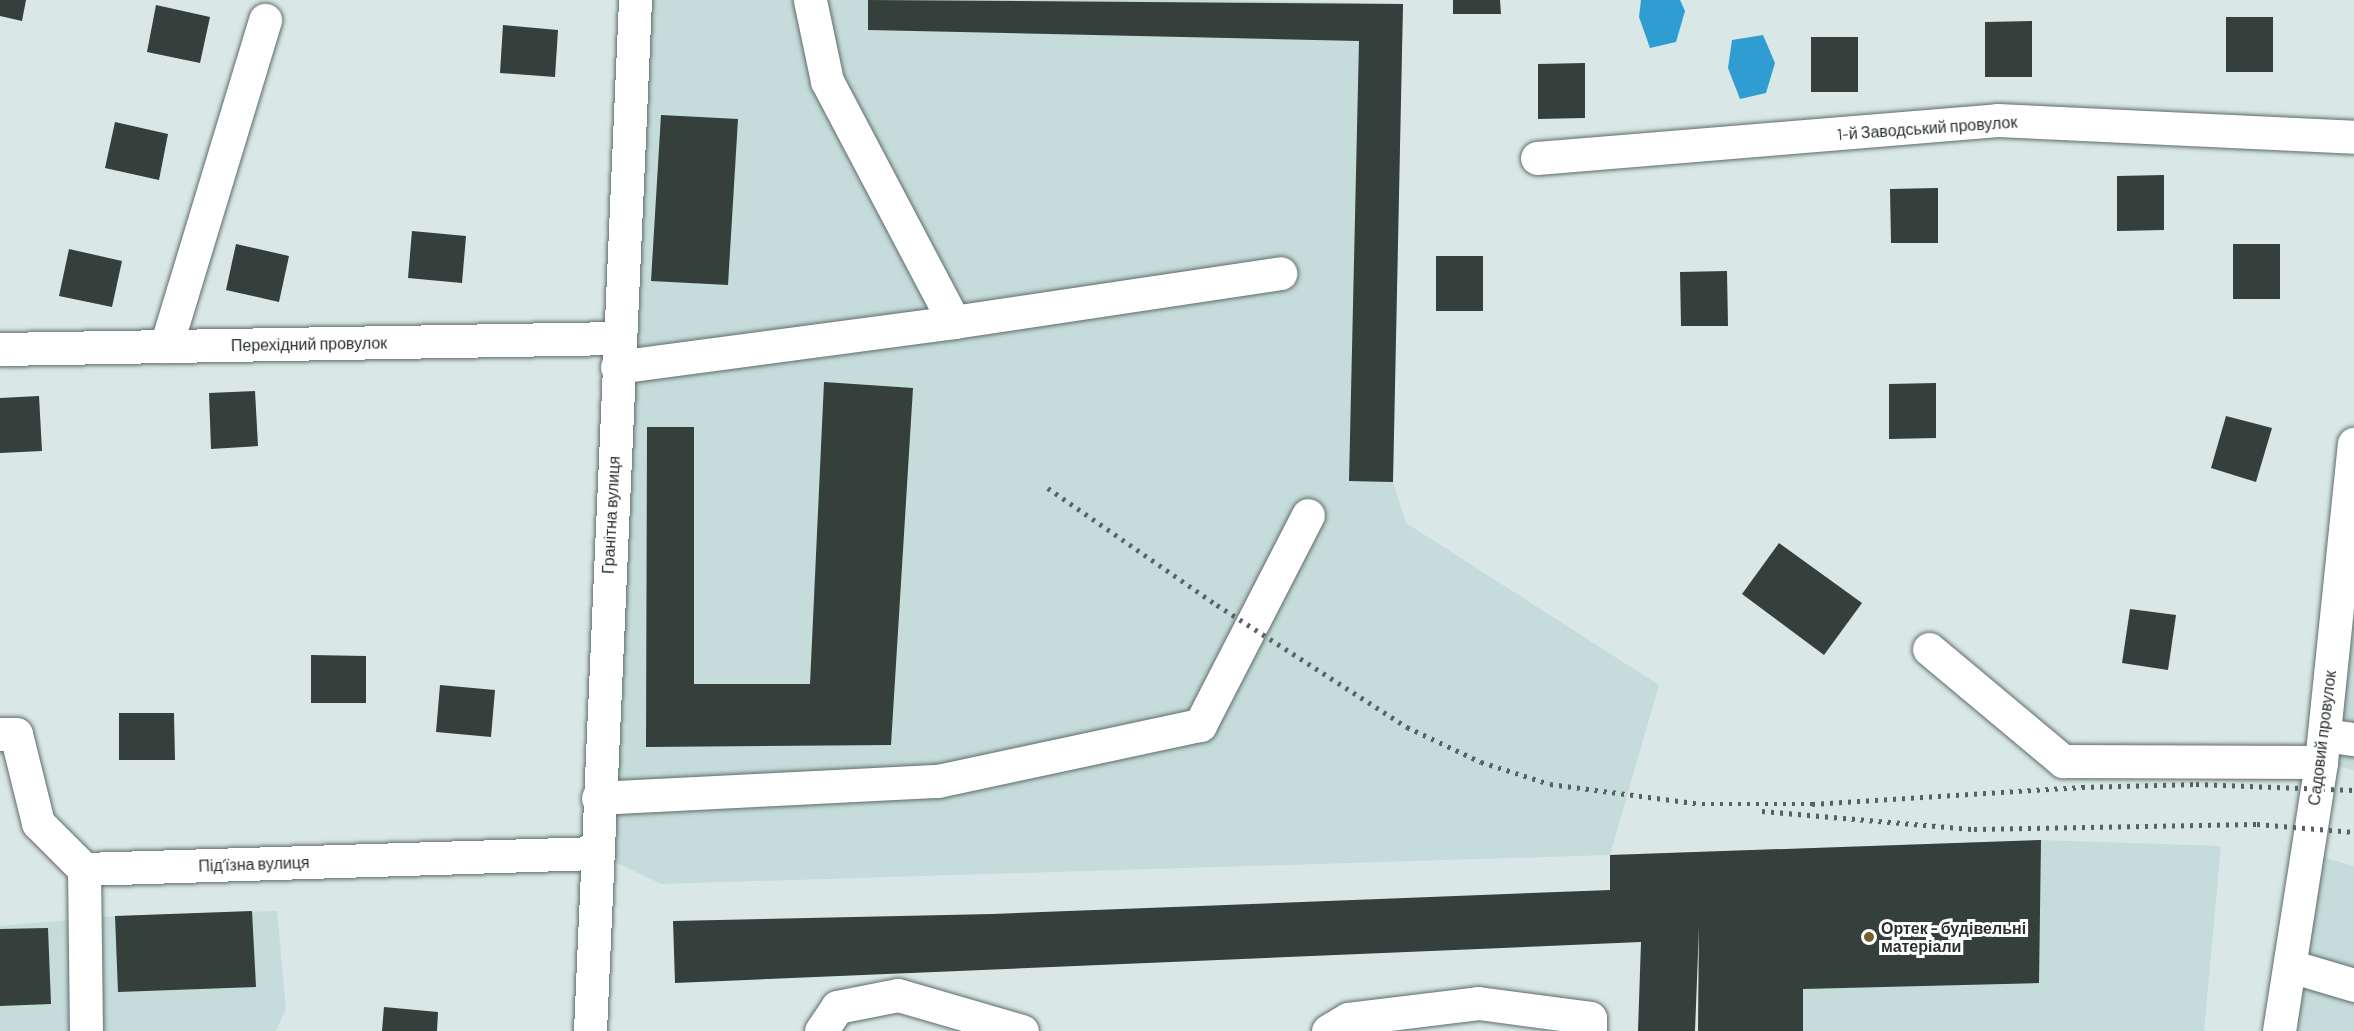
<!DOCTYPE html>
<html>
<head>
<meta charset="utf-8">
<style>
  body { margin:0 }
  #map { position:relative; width:2354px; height:1031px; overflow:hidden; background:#d9e8e7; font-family:Barlow,sans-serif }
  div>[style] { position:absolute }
  .built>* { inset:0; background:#c5dcda }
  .water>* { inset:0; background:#309dd2 }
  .building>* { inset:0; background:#353f3c }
  .roads { filter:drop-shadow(0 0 2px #5e6b6a) drop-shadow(0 0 2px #5e6b6a) }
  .minor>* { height:33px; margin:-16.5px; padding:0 16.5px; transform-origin:16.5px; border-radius:16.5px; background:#fff }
  .rail>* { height:4.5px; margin-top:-2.25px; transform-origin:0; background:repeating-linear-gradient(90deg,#586160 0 3px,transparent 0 9px) }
  .dots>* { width:16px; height:16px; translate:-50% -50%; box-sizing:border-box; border:3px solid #fff; border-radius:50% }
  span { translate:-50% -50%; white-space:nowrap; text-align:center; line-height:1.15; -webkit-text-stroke:6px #fff; paint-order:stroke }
  .street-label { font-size:16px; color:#292f2f }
  .poi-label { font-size:16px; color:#292f2f; font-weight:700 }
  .left { translate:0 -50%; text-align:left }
</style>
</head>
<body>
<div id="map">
  <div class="built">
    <div style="clip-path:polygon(635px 0,1220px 0,1403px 4px,1393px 482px,1406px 523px,1659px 685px,1610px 855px,2041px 840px,2221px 846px,2204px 1031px,1698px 1031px,1699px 888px,1610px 890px,1610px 855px,661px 884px,596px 853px)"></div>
    <div style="clip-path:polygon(2354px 444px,2354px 770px,2321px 762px)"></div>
    <div style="clip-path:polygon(2308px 853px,2354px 866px,2354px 1031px,2280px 1031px)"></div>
    <div style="clip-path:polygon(277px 911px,286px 1009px,276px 1031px,0 1031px,0 926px,115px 916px)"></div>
  </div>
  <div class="water">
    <div style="clip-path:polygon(1641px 0,1680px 0,1685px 11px,1676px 42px,1650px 48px,1639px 17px)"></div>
    <div style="clip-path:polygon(1763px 35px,1775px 63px,1766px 93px,1740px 99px,1728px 68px,1732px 40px)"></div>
  </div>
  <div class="building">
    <div style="clip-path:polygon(0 0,26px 0,22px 21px,0 16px)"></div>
    <div style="clip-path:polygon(868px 0,1403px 4px,1393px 482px,1349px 481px,1359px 41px,868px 30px)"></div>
    <div style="clip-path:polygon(1453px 0,1500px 0,1501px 14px,1453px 14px)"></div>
    <div style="clip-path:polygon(156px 5px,210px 17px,200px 63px,147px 52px)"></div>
    <div style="clip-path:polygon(2226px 17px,2273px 17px,2273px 72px,2226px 72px)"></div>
    <div style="clip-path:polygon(2032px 21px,2032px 77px,1985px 77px,1985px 22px)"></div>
    <div style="clip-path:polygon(503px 25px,558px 30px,555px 77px,500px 73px)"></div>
    <div style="clip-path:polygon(1811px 37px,1858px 37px,1858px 92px,1811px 92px)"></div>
    <div style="clip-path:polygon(1585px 63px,1585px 118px,1538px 119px,1538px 64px)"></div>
    <div style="clip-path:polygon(661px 115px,738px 119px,728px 285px,651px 281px)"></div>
    <div style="clip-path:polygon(115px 122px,168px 134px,159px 180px,105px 168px)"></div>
    <div style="clip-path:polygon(2164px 175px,2164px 230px,2117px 231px,2117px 176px)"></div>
    <div style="clip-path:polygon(1938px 188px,1938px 243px,1891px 243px,1890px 189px)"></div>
    <div style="clip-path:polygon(412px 231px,466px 236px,462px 283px,408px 278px)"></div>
    <div style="clip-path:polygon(236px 244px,289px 256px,279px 302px,226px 290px)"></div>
    <div style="clip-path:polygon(2233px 244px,2280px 244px,2280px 299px,2233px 299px)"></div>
    <div style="clip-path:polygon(69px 249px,122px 261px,112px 307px,59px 296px)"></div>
    <div style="clip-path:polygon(1436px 256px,1483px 256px,1483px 311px,1436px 311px)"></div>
    <div style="clip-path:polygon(1727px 271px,1728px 326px,1681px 326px,1680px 272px)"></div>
    <div style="clip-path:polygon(824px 382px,913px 388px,891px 745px,646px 747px,647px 427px,694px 427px,694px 684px,810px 684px)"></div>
    <div style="clip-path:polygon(1936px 383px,1936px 438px,1889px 439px,1889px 384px)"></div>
    <div style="clip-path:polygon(255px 391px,258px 446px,211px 449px,209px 393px)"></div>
    <div style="clip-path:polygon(39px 396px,42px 451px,0 453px,0 398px)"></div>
    <div style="clip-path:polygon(2226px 416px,2272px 428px,2256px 482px,2211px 468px)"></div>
    <div style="clip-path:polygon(1779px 543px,1862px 603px,1824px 655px,1742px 594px)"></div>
    <div style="clip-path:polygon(2130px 609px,2176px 615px,2168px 670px,2122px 663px)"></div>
    <div style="clip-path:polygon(311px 655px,366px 656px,366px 703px,311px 703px)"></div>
    <div style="clip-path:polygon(440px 685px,495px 690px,491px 737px,436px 732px)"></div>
    <div style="clip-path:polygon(119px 713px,174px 713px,175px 760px,119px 760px)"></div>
    <div style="clip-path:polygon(2041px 840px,2039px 983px,1803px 989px,1803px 1031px,1698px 1031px,1699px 927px,1695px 1031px,1638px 1031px,1641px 942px,675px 983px,673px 921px,992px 914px,1610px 890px,1610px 855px)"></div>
    <div style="clip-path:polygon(252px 911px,256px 987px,118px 992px,115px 916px)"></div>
    <div style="clip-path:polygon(48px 928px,51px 1004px,0 1006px,0 929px)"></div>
    <div style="clip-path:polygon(384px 1007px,438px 1012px,437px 1031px,382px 1031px)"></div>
  </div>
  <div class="roads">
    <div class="minor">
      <div style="left:1537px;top:158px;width:462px;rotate:-4.7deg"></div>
      <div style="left:1997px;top:120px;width:357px;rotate:2.7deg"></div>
      <div style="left:954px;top:322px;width:330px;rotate:-8.5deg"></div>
      <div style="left:166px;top:346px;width:341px;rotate:-73.1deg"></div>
      <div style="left:0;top:349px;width:618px;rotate:-1.02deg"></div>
      <div style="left:617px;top:367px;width:340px;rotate:-7.6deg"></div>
      <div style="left:954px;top:322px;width:272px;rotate:-117.8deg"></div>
      <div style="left:827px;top:81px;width:83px;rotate:-101.9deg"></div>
      <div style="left:1929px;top:649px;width:175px;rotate:39.9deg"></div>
      <div style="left:2063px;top:761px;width:258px;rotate:0.2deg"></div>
      <div style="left:0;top:734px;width:16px"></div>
      <div style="left:16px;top:734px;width:92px;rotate:76.1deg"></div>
      <div style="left:38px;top:823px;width:65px;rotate:45deg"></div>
      <div style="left:84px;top:869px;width:512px;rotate:-1.79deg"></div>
      <div style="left:2324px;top:735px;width:30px;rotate:8deg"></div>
      <div style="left:598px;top:798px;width:340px;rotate:-2.9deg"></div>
      <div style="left:938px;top:781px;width:268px;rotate:-12.1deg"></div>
      <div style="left:1200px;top:725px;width:236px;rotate:-62.8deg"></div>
      <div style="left:84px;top:869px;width:162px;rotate:89.3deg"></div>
      <div style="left:2290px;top:966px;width:67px;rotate:16.5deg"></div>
      <div style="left:590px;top:1031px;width:1032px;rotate:-87.5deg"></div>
      <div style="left:821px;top:1031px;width:29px;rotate:-56deg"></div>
      <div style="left:837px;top:1007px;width:62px;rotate:-11.1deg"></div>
      <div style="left:898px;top:995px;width:129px;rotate:16.2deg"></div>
      <div style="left:1328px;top:1031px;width:23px;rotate:-31deg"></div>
      <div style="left:1348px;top:1019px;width:131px;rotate:-7deg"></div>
      <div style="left:1478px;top:1003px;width:113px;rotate:7.6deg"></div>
      <div style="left:1590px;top:1018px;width:13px;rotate:90deg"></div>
      <div style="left:2279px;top:1031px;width:272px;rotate:-81.1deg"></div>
      <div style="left:2321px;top:762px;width:320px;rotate:-84.1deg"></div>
    </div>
  </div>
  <div class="rail">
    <div style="left:1048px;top:488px;width:206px;rotate:34.7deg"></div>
    <div style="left:1217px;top:605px;width:226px;rotate:32.7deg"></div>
    <div style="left:1407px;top:727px;width:82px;rotate:25.3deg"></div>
    <div style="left:1481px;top:762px;width:72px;rotate:17.7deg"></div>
    <div style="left:1550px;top:784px;width:153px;rotate:7.5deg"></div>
    <div style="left:1702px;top:804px;width:110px"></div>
    <div style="left:1812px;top:804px;width:271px;rotate:-3.6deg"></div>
    <div style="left:2082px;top:787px;width:114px;rotate:-1.5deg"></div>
    <div style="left:2196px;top:784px;width:158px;rotate:2.2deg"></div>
    <div style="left:1762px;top:811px;width:213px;rotate:4.9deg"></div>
    <div style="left:1974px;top:829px;width:283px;rotate:-1deg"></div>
    <div style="left:2257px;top:824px;width:97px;rotate:4.7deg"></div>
  </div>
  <div class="dots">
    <div style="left:1869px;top:937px;background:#756130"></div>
  </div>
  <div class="street-label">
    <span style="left:1927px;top:128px;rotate:-4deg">1-й Заводський провулок</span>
    <span style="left:309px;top:344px;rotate:-1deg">Перехідний провулок</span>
    <span style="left:611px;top:515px;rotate:-87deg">Гранітна вулиця</span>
    <span style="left:2322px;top:738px;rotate:-83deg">Садовий провулок</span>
    <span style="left:254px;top:864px;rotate:-2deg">Підʼїзна вулиця</span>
  </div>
  <div class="poi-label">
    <span class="left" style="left:1881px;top:937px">Ортек - будівельні<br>матеріали</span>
  </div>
</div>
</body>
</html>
